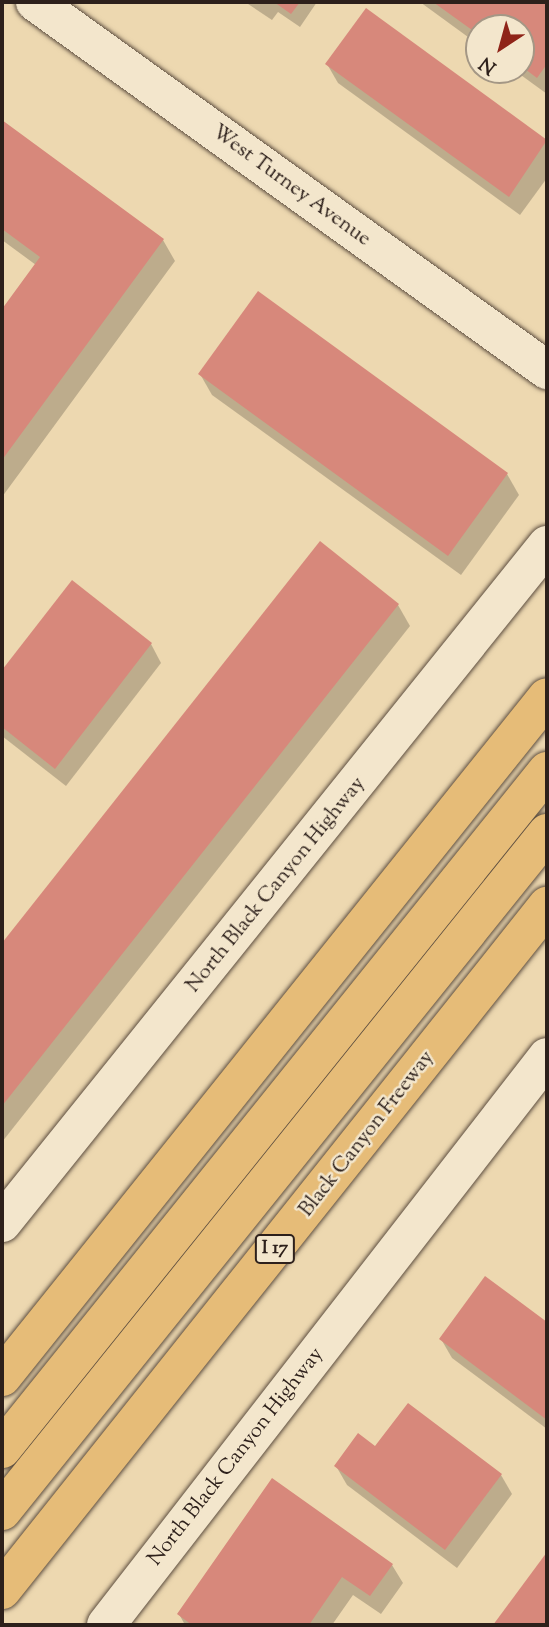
<!DOCTYPE html>
<html>
<head>
<meta charset="utf-8">
<style>
  body { margin:0 }
  #map { position:relative; width:549px; height:1627px; overflow:hidden; background:#edd8b0; font-family:"Sorts Mill Goudy",serif }
  div>[style] { position:absolute }
  .shadow>* { inset:0; background:#0003 }
  .building>* { inset:0; background:#d7887b }
  .roads { filter:drop-shadow(0 0 2px #5d4e40) drop-shadow(0 0 2px #5d4e40) }
  .minor>* { height:38px; margin:-19px; padding:0 19px; transform-origin:19px; border-radius:19px; background:#f3e6cc }
  .secondary>* { height:38px; margin:-19px; padding:0 19px; transform-origin:19px; border-radius:19px; background:#f3e6cc }
  .motorway>* { height:38px; margin:-19px; padding:0 19px; transform-origin:19px; border-radius:19px; background:#e6bc78 }
  span { translate:-50% -50%; white-space:nowrap; text-align:center; line-height:1.15; -webkit-text-stroke:5px #f3e6cc; paint-order:stroke }
  .shield-label span { padding:2px 5px; background:#f3e6cc; border:2px solid; border-radius:5px; -webkit-text-stroke-width:0 }
  .shield-label { font-size:19px; color:#2d201b; font-weight:700 }
  .street-label { font-size:21px; color:#2d201b }
  .frame { position:absolute; inset:0; border:4px solid #2d201b; pointer-events:none }
  .north { position:absolute; left:465px; top:14px; width:70px; height:70px; box-sizing:border-box; background:#f3e6cc; border:2px solid #a49785; border-radius:50%; rotate:216deg; font-size:19px; font-weight:700; line-height:28px; text-align:center; color:#2d201b }
  .north::after { content:''; display:block; margin:auto; width:24px; height:32px; background:#8f2418; clip-path:polygon(50% 0,100% 100%,50% 72%,0 100%) }
</style>
</head>
<body>
<div id="map">
  <div class="shadow">
    <div style="clip-path:polygon(245px 2px,317px 2px,300px 27px,278px 12px,272px 20px)"></div>
    <div style="clip-path:polygon(420px 2px,547px 2px,547px 94px,514px 70px,521px 70px,521px 28px,479px 28px,479px 45px)"></div>
    <div style="clip-path:polygon(366px 11px,547px 142px,547px 178px,520px 215px,338px 83px,327px 64px)"></div>
    <div style="clip-path:polygon(2px 122px,163px 240px,175px 261px,2px 497px,2px 312px,36px 265px,2px 240px)"></div>
    <div style="clip-path:polygon(200px 374px,507px 474px,519px 495px,461px 575px,212px 395px)"></div>
    <div style="clip-path:polygon(320px 543px,398px 605px,410px 626px,2px 1142px,2px 946px)"></div>
    <div style="clip-path:polygon(72px 583px,151px 644px,161px 663px,66px 786px,2px 736px,2px 673px)"></div>
    <div style="clip-path:polygon(486px 1278px,547px 1324px,547px 1429px,452px 1358px,441px 1339px)"></div>
    <div style="clip-path:polygon(376px 1449px,501px 1475px,512px 1494px,457px 1568px,347px 1485px,336px 1466px)"></div>
    <div style="clip-path:polygon(547px 1555px,547px 1625px,495px 1625px)"></div>
    <div style="clip-path:polygon(392px 1565px,403px 1583px,381px 1614px,353px 1595px,332px 1625px,185px 1625px,179px 1614px)"></div>
  </div>
  <div class="building">
    <div style="clip-path:polygon(274px 2px,300px 2px,291px 14px)"></div>
    <div style="clip-path:polygon(433px 2px,547px 2px,547px 64px,537px 78px,521px 66px,521px 28px,479px 28px,479px 35px)"></div>
    <div style="clip-path:polygon(366px 8px,547px 140px,509px 197px,325px 64px)"></div>
    <div style="clip-path:polygon(2px 120px,164px 239px,2px 460px,2px 309px,40px 257px,2px 229px)"></div>
    <div style="clip-path:polygon(258px 291px,508px 473px,448px 556px,198px 374px)"></div>
    <div style="clip-path:polygon(320px 541px,399px 604px,2px 1106px,2px 943px)"></div>
    <div style="clip-path:polygon(72px 580px,152px 643px,55px 769px,2px 727px,2px 670px)"></div>
    <div style="clip-path:polygon(485px 1276px,547px 1322px,547px 1420px,439px 1339px)"></div>
    <div style="clip-path:polygon(408px 1403px,502px 1474px,445px 1550px,334px 1466px,358px 1433px,375px 1446px)"></div>
    <div style="clip-path:polygon(272px 1478px,393px 1564px,370px 1596px,342px 1577px,309px 1625px,192px 1625px,177px 1614px)"></div>
    <div style="clip-path:polygon(547px 1552px,547px 1625px,493px 1625px)"></div>
  </div>
  <div class="roads">
    <div class="minor">
      <div style="left:35px;top:2px;width:631px;rotate:35.71deg"></div>
    </div>
    <div class="secondary">
      <div style="left:2px;top:1223px;width:870px;rotate:-51.21deg"></div>
      <div style="left:106px;top:1625px;width:719px;rotate:-52.17deg"></div>
    </div>
    <div class="motorway">
      <div style="left:2px;top:1377px;width:871px;rotate:-51.29deg"></div>
      <div style="left:2px;top:1449px;width:870px;rotate:-51.21deg"></div>
      <div style="left:2px;top:1511px;width:870px;rotate:-51.21deg"></div>
      <div style="left:2px;top:1590px;width:875px;rotate:-51.45deg"></div>
    </div>
  </div>
  <div class="shield-label">
    <span style="left:275px;top:1249px">I 17</span>
  </div>
  <div class="street-label">
    <span style="left:291px;top:186px;rotate:36deg">West Turney Avenue</span>
    <span style="left:276px;top:885px;rotate:-51deg">North Black Canyon Highway</span>
    <span style="left:367px;top:1134px;rotate:-52deg">Black Canyon Freeway</span>
    <span style="left:236px;top:1457px;rotate:-52deg">North Black Canyon Highway</span>
  </div>
  <div class="frame"></div>
  <div class="north">N</div>
</div>
</body>
</html>
